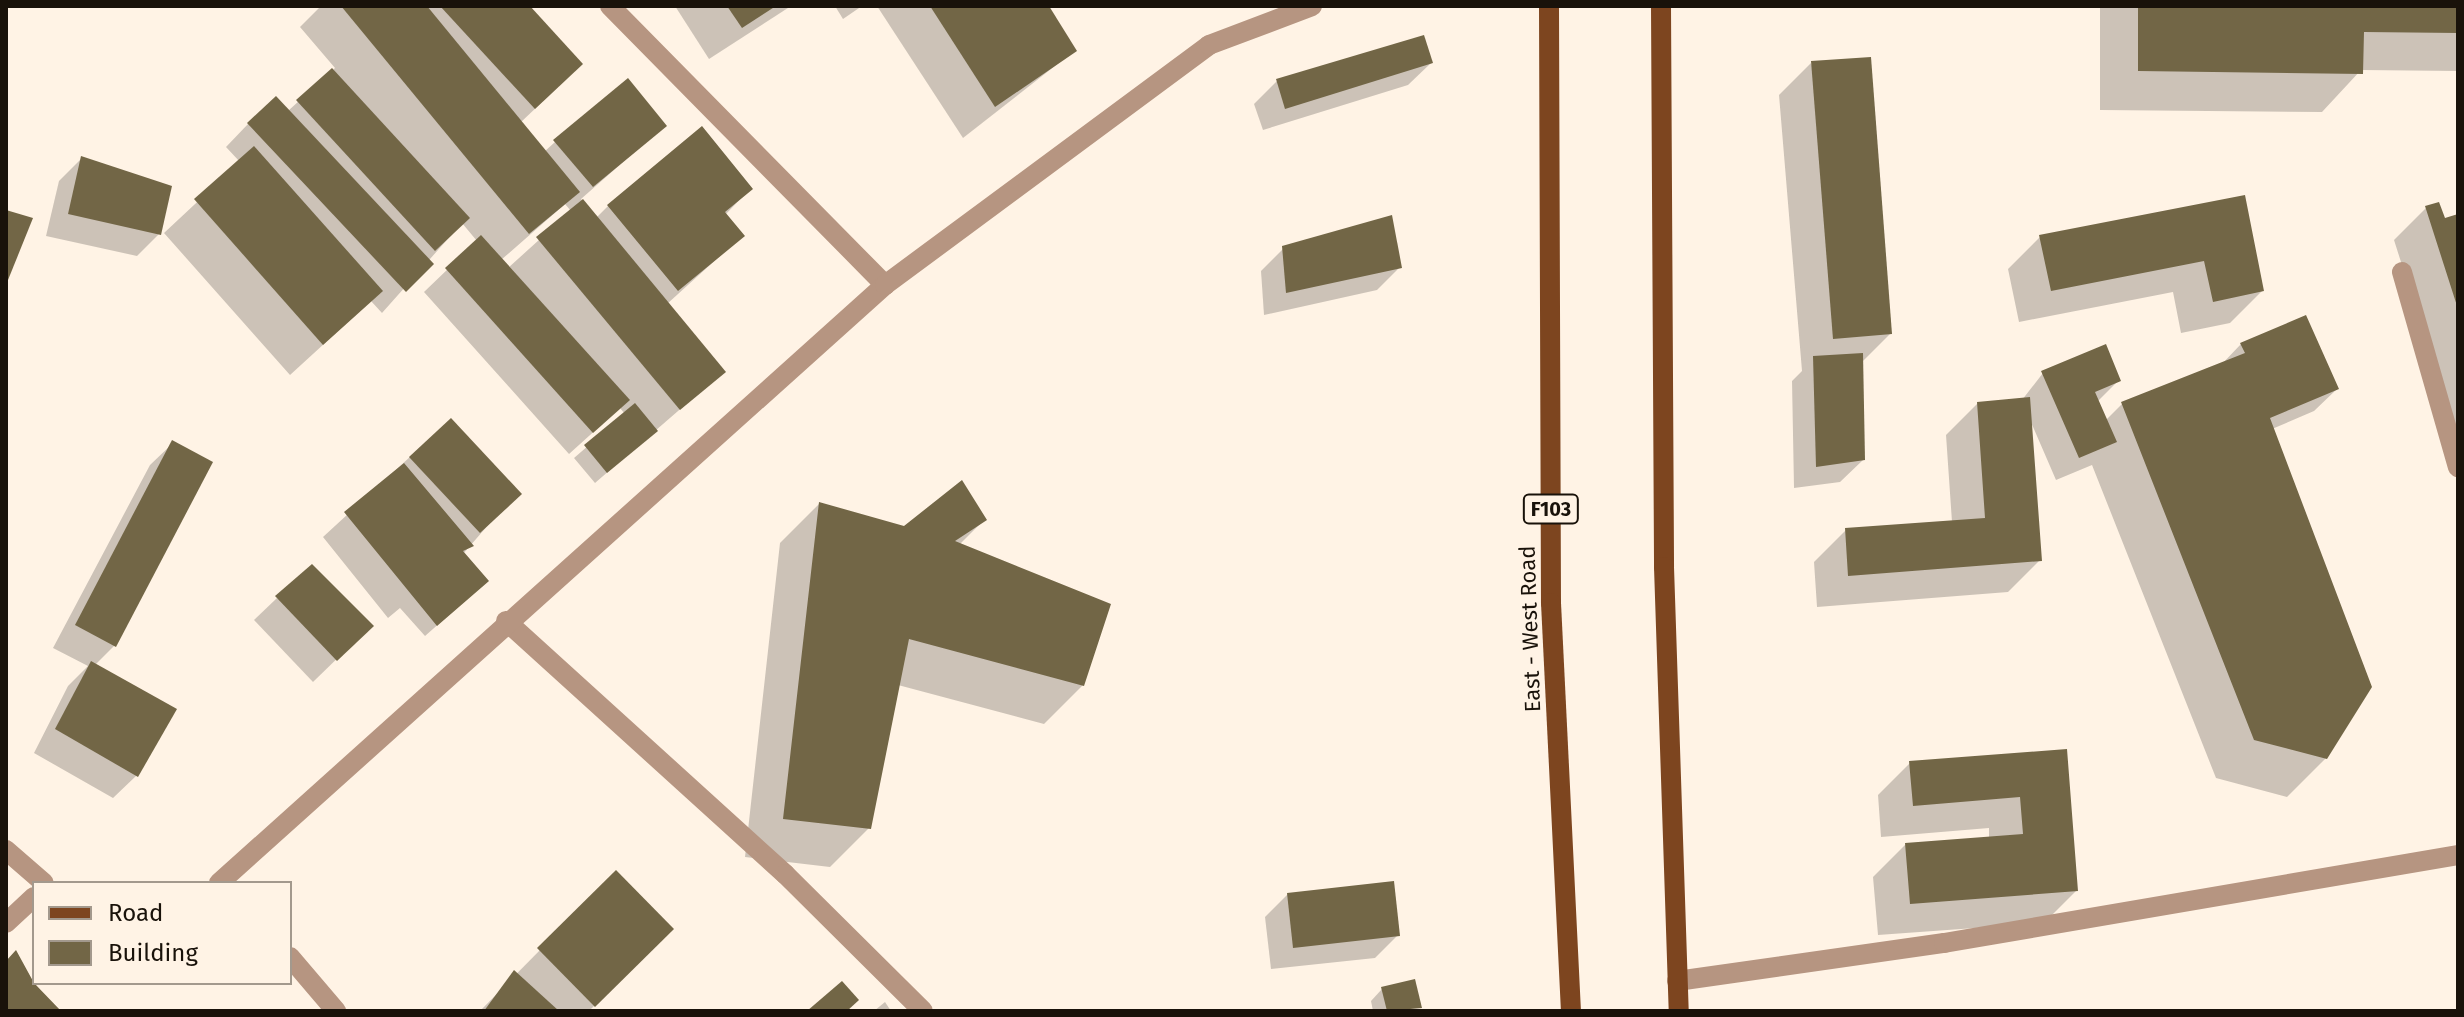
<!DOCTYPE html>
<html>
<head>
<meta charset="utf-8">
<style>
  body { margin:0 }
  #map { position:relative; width:2464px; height:1017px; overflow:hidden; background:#fff3e5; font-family:"Fira Sans",sans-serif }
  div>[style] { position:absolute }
  .shadow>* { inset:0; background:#0003 }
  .building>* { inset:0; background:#726646 }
  .service>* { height:20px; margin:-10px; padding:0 10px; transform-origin:10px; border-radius:10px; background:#b69581 }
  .minor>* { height:20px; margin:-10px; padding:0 10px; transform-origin:10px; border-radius:10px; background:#b69581 }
  .primary>* { height:20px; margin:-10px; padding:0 10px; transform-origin:10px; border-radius:10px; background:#7d451f }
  span { translate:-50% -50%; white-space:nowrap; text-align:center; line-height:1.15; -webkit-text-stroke:6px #fff3e5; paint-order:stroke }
  .shield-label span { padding:2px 6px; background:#fff3e5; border:2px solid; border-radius:6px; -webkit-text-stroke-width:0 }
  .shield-label { font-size:20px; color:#19120a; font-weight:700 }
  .street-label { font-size:22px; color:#19120a }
  .frame { position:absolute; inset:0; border:8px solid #19120a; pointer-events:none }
  .legend { position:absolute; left:32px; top:881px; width:260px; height:104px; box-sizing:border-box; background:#fff3e5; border:2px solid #a3998d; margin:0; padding:10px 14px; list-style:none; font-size:24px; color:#19120a }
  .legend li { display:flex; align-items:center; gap:16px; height:40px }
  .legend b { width:40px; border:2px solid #a3998d }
</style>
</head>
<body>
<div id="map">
  <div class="shadow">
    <div style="clip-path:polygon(evenodd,321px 6px,527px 6px,558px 87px,520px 123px,544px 152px,555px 142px,664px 126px,581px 199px,596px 218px,608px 206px,750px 189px,725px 215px,742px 236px,667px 304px,723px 372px,595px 483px,574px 458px,625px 414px,620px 408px,569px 454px,424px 292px,477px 241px,462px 223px,382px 313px,371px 301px,290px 375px,164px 233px,240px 162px,226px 147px,248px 124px,288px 111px,335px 68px,300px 27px,321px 6px,565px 204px,571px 211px,508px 268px,501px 260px,565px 204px)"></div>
    <div style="clip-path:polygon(675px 6px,791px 6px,709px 59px)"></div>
    <div style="clip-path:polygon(835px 6px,862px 6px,843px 19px)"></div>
    <div style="clip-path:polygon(877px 6px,1046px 6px,1074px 51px,963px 138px)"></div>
    <div style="clip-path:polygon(2100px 6px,2458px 6px,2458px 71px,2361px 70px,2322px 112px,2100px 110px)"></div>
    <div style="clip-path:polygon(1431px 63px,1408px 85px,1263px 130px,1254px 104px,1277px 81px)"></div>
    <div style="clip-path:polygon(1811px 63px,1890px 334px,1861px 363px,1863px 460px,1840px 482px,1794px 488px,1792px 381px,1802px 371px,1779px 95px)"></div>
    <div style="clip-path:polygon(82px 158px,159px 234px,137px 256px,46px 236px,59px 181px)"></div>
    <div style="clip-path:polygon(2243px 197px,2262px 291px,2230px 323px,2181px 333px,2173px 292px,2019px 322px,2008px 269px,2040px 237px)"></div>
    <div style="clip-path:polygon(2426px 208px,2444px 221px,2458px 216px,2458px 442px,2394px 240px)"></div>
    <div style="clip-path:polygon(1284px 248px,1400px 267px,1377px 290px,1264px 315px,1261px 271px)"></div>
    <div style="clip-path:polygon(2241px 344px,2337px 389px,2314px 411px,2272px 429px,2326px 758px,2287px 797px,2216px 778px,2092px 465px,2056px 480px,2030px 420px,2040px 560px,2008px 592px,1817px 607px,1814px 562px,1846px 530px,1952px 522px,1946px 435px,1978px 403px,2022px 400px,2043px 373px,2119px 380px,2097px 402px,2105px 421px,2122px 404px,2221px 365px)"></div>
    <div style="clip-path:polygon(450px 420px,496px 516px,463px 554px,475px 592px,425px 636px,400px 608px,388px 618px,323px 537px)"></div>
    <div style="clip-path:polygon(173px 443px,114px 646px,95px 665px,136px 776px,113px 798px,34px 753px,68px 686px,88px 666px,53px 648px,150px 465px)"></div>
    <div style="clip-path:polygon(819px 504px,904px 529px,984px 520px,959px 545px,1083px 685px,1044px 724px,898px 685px,869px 828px,830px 867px,745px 857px,780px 543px)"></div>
    <div style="clip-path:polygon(277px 598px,348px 648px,313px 682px,254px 620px)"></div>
    <div style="clip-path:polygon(2065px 752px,2076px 891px,2044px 923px,1878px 935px,1873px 877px,1905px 845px,1989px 839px,1989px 828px,1881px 837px,1878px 795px,1910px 763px)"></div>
    <div style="clip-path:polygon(616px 873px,671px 929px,589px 1011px,480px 1011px)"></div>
    <div style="clip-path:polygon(1288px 894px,1398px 935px,1375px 958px,1271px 969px,1265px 917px)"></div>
    <div style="clip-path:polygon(16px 953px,34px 983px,59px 1011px,6px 1011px,6px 963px)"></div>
    <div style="clip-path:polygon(1382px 989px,1420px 1007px,1373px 1011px,1371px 1001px)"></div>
    <div style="clip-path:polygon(885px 1002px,891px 1011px,874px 1011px)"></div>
  </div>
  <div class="building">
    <div style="clip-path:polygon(341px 6px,427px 6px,580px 192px,529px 234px)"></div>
    <div style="clip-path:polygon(440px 6px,530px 6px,583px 64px,535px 109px)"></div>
    <div style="clip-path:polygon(727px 6px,776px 6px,742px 28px)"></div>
    <div style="clip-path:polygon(930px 6px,1049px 6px,1077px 51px,995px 107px)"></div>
    <div style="clip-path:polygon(2138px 6px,2458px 6px,2458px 33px,2364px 32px,2363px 74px,2138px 71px)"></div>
    <div style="clip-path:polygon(1424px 35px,1433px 63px,1285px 109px,1276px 79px)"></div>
    <div style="clip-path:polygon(1871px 57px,1892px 334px,1833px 339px,1811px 61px)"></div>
    <div style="clip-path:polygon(332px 68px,470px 218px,435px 251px,296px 100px)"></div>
    <div style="clip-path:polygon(628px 78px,667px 126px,593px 187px,553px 140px)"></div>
    <div style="clip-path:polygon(276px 96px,434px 264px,406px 292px,247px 123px)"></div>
    <div style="clip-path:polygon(702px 126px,753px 189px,725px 212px,745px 236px,678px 291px,607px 205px)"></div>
    <div style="clip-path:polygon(254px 146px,383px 291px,323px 345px,194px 199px)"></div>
    <div style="clip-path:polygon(81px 156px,172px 186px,161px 235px,68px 214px)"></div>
    <div style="clip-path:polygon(2245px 195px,2264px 291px,2213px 302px,2204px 261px,2051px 291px,2039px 235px)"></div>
    <div style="clip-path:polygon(583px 199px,726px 372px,680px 410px,536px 237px)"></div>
    <div style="clip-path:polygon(2439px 202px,2445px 218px,2458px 214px,2458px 309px,2425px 206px)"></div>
    <div style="clip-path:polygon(6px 210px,33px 218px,6px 285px)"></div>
    <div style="clip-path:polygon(1392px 215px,1402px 268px,1286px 293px,1282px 246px)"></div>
    <div style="clip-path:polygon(481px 235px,630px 400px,593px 433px,445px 268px)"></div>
    <div style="clip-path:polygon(2306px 315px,2339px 389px,2270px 418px,2372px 687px,2327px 759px,2254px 740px,2121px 402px,2245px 353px,2240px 343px)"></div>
    <div style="clip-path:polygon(2106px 344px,2121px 381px,2095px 392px,2117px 442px,2079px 458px,2041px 371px)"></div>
    <div style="clip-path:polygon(1863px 353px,1865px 460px,1816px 467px,1813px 356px)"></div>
    <div style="clip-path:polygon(2030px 397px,2042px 561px,1848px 576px,1845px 528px,1985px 518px,1977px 402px)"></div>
    <div style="clip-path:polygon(635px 403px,658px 431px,607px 473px,584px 445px)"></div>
    <div style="clip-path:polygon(451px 418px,522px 494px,480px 533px,409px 457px)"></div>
    <div style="clip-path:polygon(172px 440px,213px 462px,116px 647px,75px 625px)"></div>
    <div style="clip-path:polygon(404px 463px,474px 546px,463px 551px,489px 581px,437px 626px,344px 512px)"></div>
    <div style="clip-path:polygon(962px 480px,987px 520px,955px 541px,1111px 604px,1084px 686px,909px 639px,871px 829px,783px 819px,819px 502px,904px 526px)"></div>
    <div style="clip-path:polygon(312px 564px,374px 626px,337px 661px,275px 596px)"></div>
    <div style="clip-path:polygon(91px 661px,177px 709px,138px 777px,55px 729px)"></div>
    <div style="clip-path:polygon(2067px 749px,2078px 891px,1910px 904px,1905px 843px,2023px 834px,2020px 797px,1913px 806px,1909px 761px)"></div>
    <div style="clip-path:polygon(616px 870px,674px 929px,595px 1007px,537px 948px)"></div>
    <div style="clip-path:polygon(1394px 881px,1400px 936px,1293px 948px,1287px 893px)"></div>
    <div style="clip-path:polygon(16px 950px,34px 983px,61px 1011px,6px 1011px,6px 961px)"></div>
    <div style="clip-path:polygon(514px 970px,559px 1011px,484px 1011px)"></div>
    <div style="clip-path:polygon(1415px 979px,1422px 1008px,1387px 1011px,1381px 987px)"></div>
    <div style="clip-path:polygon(842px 981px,859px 1000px,847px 1011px,807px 1011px)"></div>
  </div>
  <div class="service">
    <div style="left:2402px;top:272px;width:203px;rotate:74deg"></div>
  </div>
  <div class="minor">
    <div style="left:610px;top:6px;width:392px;rotate:45.4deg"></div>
    <div style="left:506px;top:621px;width:377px;rotate:42.2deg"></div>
    <div style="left:785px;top:874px;width:194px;rotate:44.8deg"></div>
    <div style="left:6px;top:850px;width:50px;rotate:41deg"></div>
    <div style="left:219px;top:883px;width:895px;rotate:-41.92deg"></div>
    <div style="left:885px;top:285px;width:403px;rotate:-36.5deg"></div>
    <div style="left:1209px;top:45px;width:110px;rotate:-20.7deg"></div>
    <div style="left:6px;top:923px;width:38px;rotate:-43deg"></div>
    <div style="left:290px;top:957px;width:71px;rotate:49.6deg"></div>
    <div style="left:1677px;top:981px;width:270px;rotate:-8.1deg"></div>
    <div style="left:1944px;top:943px;width:521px;rotate:-9.72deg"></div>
  </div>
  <div class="primary">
    <div style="left:1549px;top:6px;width:597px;rotate:89.81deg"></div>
    <div style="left:1551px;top:603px;width:408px;rotate:87.2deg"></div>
    <div style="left:1661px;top:6px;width:561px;rotate:89.69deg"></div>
    <div style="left:1664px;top:567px;width:444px;rotate:88.1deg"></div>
  </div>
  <div class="shield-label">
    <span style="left:1551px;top:509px">F103</span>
  </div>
  <div class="street-label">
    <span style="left:1530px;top:629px;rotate:-92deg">East - West Road</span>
  </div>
  <div class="frame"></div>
  <ul class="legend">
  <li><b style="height:10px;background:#7d451f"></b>Road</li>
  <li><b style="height:22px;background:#726646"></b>Building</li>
  </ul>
</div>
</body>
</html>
